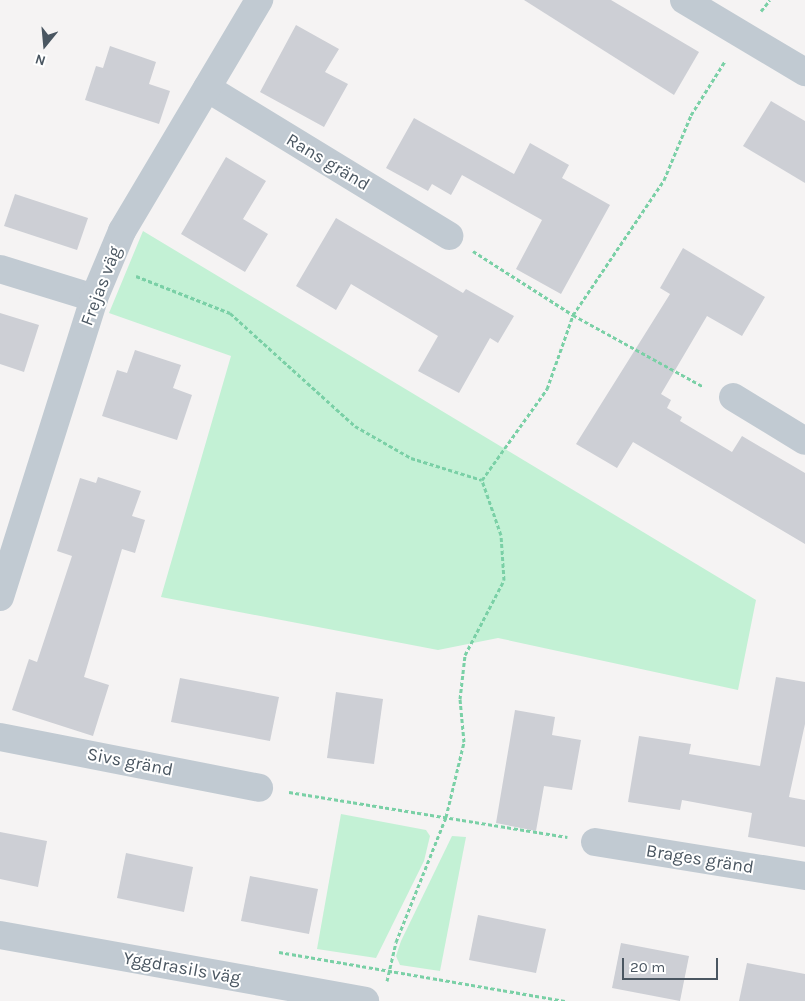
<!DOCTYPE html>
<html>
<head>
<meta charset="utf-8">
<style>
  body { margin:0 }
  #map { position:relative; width:805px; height:1001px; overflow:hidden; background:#f5f3f3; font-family:Karla,sans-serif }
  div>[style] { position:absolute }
  .green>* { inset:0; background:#c3f1d5 }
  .building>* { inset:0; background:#cdcfd5 }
  .path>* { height:3px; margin-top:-1.5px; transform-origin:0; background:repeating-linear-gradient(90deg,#7ad0a6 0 4px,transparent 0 6.5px) }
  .street>* { height:28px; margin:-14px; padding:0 14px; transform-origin:14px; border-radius:14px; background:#c1cad2 }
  span { translate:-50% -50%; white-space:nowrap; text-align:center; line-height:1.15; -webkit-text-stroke:4px #fff; paint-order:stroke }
  .street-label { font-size:18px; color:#4a5661 }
  .north { position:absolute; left:20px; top:20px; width:50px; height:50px; -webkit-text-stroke:4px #fff; paint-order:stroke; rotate:197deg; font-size:14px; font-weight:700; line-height:20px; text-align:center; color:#4a5661 }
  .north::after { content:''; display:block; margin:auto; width:18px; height:22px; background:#4a5661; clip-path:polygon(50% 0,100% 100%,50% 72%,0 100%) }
  .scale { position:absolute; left:622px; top:958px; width:96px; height:22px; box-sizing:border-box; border:2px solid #4a5661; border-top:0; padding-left:6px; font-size:15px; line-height:18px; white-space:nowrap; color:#4a5661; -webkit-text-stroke:4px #fff; paint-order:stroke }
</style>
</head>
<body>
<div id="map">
  <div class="green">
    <div style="clip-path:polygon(143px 231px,756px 600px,738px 690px,498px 638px,438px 650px,161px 597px,231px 356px,109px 313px)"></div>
    <div style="clip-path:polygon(341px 814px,426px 830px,430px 836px,424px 861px,376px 958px,317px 949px)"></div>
    <div style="clip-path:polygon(452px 836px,466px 837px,440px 971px,400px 965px,396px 956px,401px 941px)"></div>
  </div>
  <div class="building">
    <div style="clip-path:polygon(524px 0,611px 0,699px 52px,674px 95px)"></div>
    <div style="clip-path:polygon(296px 25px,339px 49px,325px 72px,348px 84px,324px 127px,260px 92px)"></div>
    <div style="clip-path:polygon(110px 46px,156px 62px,149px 84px,170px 91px,159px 124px,85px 100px,96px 66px,103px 68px)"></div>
    <div style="clip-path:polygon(771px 101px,805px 121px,805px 183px,743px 146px)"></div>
    <div style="clip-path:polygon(414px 118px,514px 174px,530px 143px,569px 165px,562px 178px,610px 205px,561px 294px,516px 269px,542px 220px,462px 175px,451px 195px,432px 184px,428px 191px,386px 168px)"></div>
    <div style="clip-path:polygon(226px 157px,266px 181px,243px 219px,268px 234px,245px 272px,181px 234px)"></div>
    <div style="clip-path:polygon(15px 194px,88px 218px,77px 250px,4px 226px)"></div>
    <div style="clip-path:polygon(336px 218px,463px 293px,466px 289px,514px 316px,498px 343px,490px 338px,459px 393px,418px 371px,438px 336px,351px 284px,336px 310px,296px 286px)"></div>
    <div style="clip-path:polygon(683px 248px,765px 297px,742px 336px,707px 316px,661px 394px,671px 400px,667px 408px,682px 417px,680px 421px,732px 452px,742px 436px,805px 473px,805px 544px,633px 442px,617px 468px,576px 444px,670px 294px,660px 288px)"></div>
    <div style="clip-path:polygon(0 313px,39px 325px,24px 372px,0 364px)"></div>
    <div style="clip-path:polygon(135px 350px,181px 365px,173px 388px,192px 395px,177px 440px,102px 416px,117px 370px,127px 373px)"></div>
    <div style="clip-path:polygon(98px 477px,141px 491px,132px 516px,145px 520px,135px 553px,122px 549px,84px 677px,109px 685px,93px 736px,12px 710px,29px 659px,37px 662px,72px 556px,57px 551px,80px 478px,96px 483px)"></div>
    <div style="clip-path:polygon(776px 677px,805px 682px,805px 724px,789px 797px,805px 800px,805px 847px,748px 837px,752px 813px,682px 800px,680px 810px,628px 802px,639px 736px,691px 744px,689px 754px,760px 766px)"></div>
    <div style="clip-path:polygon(180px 678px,279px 697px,270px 741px,171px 722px)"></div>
    <div style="clip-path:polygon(336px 692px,383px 699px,374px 764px,327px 758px)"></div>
    <div style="clip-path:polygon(515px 710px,555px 717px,552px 735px,581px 740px,572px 790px,544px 786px,536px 831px,496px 823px)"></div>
    <div style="clip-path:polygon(0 832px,47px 841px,38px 887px,0 879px)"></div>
    <div style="clip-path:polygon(126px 853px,193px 867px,184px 912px,117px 898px)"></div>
    <div style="clip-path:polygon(250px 876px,318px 889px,309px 934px,241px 921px)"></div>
    <div style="clip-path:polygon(478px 915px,546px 929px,536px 973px,469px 960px)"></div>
    <div style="clip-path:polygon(621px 943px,689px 956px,680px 1001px,612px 988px)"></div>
    <div style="clip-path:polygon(747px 963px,805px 974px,805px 1001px,739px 1001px)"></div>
  </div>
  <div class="path">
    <div style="left:761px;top:11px;width:14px;rotate:-51deg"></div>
    <div style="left:473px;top:251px;width:119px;rotate:32.6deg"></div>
    <div style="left:573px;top:315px;width:149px;rotate:28.8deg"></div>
    <div style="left:136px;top:276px;width:101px;rotate:21.5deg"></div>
    <div style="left:230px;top:313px;width:169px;rotate:42.1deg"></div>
    <div style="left:355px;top:426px;width:64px;rotate:29.7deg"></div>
    <div style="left:411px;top:458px;width:74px;rotate:17.2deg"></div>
    <div style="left:482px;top:480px;width:112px;rotate:-54.5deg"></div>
    <div style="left:547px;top:389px;width:78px;rotate:-70.6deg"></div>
    <div style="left:573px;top:315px;width:163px;rotate:-56deg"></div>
    <div style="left:664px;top:180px;width:70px;rotate:-67.4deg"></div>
    <div style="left:691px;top:115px;width:64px;rotate:-57.8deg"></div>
    <div style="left:289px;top:792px;width:282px;rotate:9.2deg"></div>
    <div style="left:279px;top:952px;width:290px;rotate:9.7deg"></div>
    <div style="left:387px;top:981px;width:40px;rotate:-77deg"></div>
    <div style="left:396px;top:942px;width:135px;rotate:-68.2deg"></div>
    <div style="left:446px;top:817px;width:77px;rotate:-76.5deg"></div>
    <div style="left:464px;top:742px;width:43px;rotate:-95.3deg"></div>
    <div style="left:460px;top:699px;width:44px;rotate:-83.5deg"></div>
    <div style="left:465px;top:655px;width:85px;rotate:-62.5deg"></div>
    <div style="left:504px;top:580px;width:45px;rotate:-93.8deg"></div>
    <div style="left:501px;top:535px;width:58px;rotate:-109.1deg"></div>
  </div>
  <div class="street">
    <div style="left:684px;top:0;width:141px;rotate:30.8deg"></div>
    <div style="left:207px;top:88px;width:284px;rotate:31.4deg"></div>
    <div style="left:0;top:269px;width:98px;rotate:17.1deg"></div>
    <div style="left:733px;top:397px;width:84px;rotate:31.4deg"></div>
    <div style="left:0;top:597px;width:313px;rotate:-72.5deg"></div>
    <div style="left:94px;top:298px;width:73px;rotate:-67.3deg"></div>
    <div style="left:122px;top:231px;width:269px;rotate:-59.3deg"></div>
    <div style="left:0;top:737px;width:264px;rotate:11.1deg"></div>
    <div style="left:595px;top:842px;width:213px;rotate:9.2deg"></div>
    <div style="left:0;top:935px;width:371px;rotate:10.2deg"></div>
  </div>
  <div class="street-label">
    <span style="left:328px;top:162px;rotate:31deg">Rans gränd</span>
    <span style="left:101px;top:286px;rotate:-69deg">Frejas väg</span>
    <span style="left:130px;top:762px;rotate:11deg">Sivs gränd</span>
    <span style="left:700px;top:859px;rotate:9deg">Brages gränd</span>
    <span style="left:182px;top:968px;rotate:10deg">Yggdrasils väg</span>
  </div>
  <div class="north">N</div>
  <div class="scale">20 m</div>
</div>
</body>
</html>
